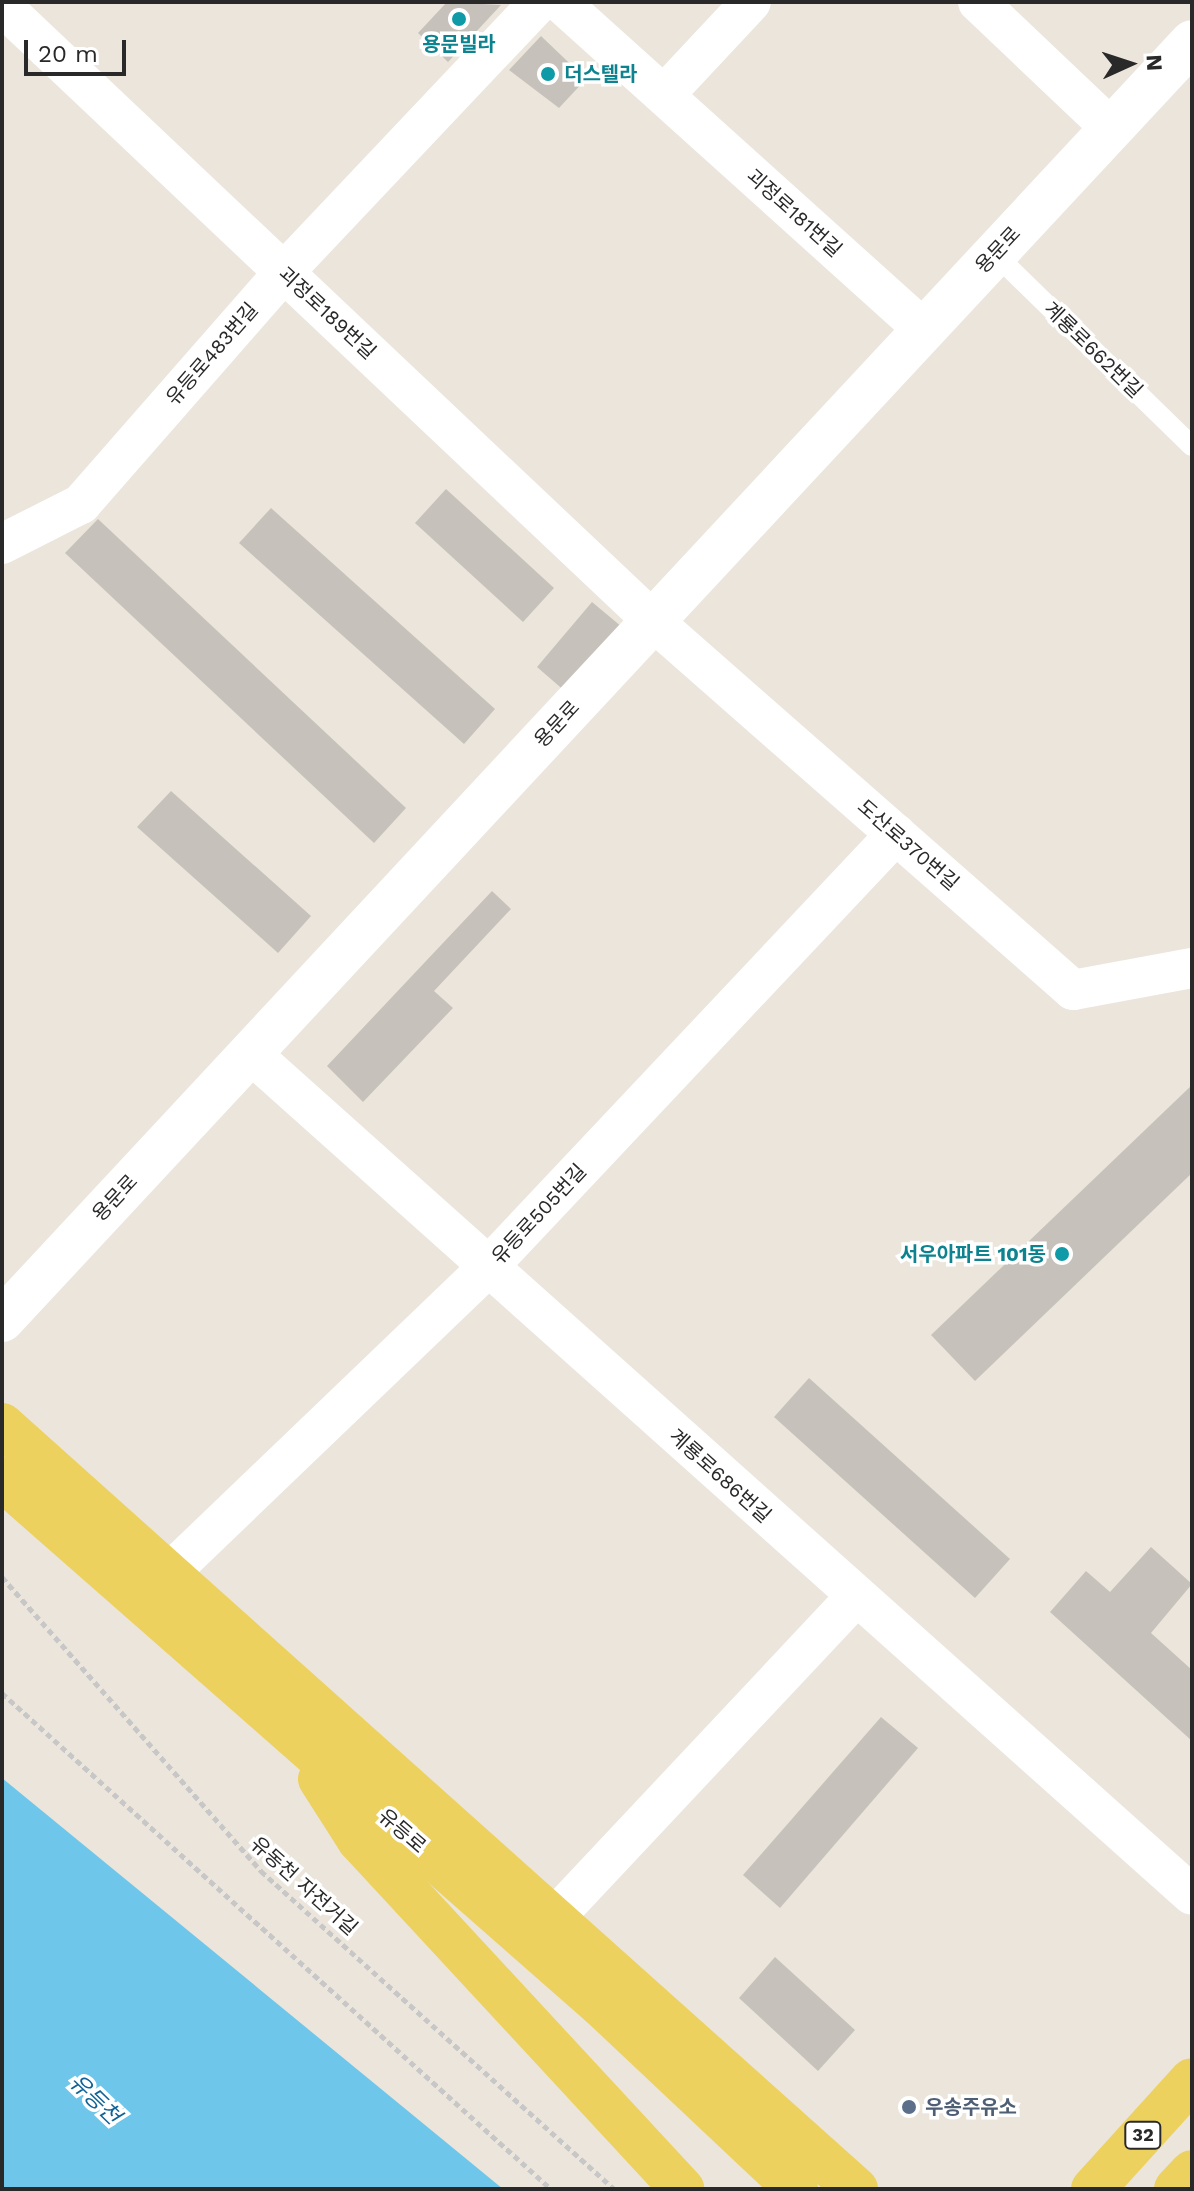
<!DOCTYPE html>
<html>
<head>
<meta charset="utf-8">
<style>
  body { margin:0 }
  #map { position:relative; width:1194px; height:2191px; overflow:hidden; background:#ebe5db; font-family:"Work Sans","Noto Sans KR",sans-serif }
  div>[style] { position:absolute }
  .water>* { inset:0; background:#6fc6eb }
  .building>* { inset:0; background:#c6c2bb }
  .path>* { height:5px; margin-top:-2.5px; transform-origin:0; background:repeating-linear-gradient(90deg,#c7c7c7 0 6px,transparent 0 10px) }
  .service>* { height:20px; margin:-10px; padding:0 10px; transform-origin:10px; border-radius:10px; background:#fff }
  .minor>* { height:40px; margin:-20px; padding:0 20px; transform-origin:20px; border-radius:20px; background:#fff }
  .tertiary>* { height:44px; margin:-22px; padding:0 22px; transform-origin:22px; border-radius:22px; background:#fff }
  .primary>* { height:44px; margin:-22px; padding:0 22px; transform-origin:22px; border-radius:22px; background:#edd15e }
  .dots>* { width:22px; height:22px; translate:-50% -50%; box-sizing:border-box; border:4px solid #fff; border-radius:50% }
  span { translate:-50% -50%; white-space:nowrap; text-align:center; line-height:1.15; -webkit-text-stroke:7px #fff; paint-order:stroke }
  .shield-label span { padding:2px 6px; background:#fff; border:2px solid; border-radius:6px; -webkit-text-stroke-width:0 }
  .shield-label { font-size:18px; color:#292929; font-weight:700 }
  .culture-label { font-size:20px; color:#0d838f; font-weight:700 }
  .left { translate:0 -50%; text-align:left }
  .right { translate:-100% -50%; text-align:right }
  .street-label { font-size:20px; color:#292929 }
  .service-label { font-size:20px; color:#4e5e75; font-weight:700 }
  .water-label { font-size:22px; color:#106396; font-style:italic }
  .frame { position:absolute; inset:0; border:4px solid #292929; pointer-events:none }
  .north { position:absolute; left:1090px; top:24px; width:80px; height:80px; -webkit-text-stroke:6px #fff; paint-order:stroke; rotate:87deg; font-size:22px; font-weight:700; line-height:32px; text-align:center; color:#292929 }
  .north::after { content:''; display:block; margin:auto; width:28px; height:36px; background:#292929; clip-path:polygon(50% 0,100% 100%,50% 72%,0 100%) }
  .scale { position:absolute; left:24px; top:40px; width:102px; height:36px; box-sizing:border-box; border:4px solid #292929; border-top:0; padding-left:10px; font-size:24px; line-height:28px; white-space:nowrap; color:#292929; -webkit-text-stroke:6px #fff; paint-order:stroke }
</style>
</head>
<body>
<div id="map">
  <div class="water">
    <div style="clip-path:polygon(2px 1778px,503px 2189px,2px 2189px)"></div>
  </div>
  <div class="building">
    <div style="clip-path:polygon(447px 2px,501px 5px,448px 62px,418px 33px)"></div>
    <div style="clip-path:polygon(541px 36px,586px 79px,559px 108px,509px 70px)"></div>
    <div style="clip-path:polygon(446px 489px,554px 588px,523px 622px,415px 523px)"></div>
    <div style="clip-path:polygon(271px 508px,495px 709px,464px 744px,239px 543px)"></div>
    <div style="clip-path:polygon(98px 519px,406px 808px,374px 843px,65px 553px)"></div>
    <div style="clip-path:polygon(592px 602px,622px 627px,567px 693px,537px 667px)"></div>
    <div style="clip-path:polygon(171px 791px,311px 916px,278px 953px,137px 827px)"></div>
    <div style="clip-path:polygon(492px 891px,511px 909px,434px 991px,453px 1008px,363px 1102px,327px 1066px)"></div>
    <div style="clip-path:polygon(1192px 1085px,1192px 1173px,975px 1381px,931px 1335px)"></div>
    <div style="clip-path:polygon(809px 1378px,1010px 1559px,975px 1598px,774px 1417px)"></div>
    <div style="clip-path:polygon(1151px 1547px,1192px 1584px,1151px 1633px,1192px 1670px,1192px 1741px,1050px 1612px,1086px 1571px,1110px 1592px)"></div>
    <div style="clip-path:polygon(881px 1717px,918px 1748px,780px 1908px,743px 1875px)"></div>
    <div style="clip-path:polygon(775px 1957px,855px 2030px,818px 2071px,739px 1998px)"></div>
  </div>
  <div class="path">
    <div style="left:2px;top:1577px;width:392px;rotate:48.6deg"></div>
    <div style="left:261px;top:1871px;width:475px;rotate:42deg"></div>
    <div style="left:2px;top:1693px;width:740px;rotate:42.1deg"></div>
  </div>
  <div class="service">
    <div style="left:995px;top:254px;width:275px;rotate:44.3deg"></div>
  </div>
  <div class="minor">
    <div style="left:560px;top:2px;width:490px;rotate:42deg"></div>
    <div style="left:978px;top:2px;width:183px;rotate:43.5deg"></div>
    <div style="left:2px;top:6px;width:896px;rotate:43.37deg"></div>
    <div style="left:653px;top:621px;width:559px;rotate:41.3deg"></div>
    <div style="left:1073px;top:990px;width:121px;rotate:-10.5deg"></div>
    <div style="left:664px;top:95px;width:127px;rotate:-46.9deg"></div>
    <div style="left:2px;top:544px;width:89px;rotate:-26.9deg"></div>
    <div style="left:81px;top:504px;width:308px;rotate:-48.8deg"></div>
    <div style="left:284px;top:272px;width:371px;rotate:-46.6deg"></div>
    <div style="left:250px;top:1053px;width:1263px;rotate:41.79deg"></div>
    <div style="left:165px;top:1577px;width:448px;rotate:-43.8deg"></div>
    <div style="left:488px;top:1267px;width:595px;rotate:-46.7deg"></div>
    <div style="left:554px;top:1918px;width:439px;rotate:-46.8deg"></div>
  </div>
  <div class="tertiary">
    <div style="left:2px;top:1320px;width:1746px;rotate:-47.04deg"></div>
  </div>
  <div class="primary">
    <div style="left:2px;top:1425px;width:1146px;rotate:41.82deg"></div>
    <div style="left:2px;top:1479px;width:797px;rotate:41.29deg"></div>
    <div style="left:601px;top:2005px;width:268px;rotate:43.3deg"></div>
    <div style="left:320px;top:1779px;width:72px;rotate:57.4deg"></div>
    <div style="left:359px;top:1840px;width:476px;rotate:47.2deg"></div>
    <div style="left:1093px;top:2189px;width:147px;rotate:-47.8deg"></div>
    <div style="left:1176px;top:2189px;width:23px;rotate:-47deg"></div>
  </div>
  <div class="dots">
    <div style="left:459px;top:19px;background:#0f9aa8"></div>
    <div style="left:548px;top:74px;background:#0f9aa8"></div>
    <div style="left:1062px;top:1254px;background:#0f9aa8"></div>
    <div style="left:909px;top:2107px;background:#5c6f8a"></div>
  </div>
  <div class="shield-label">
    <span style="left:1143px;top:2135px">32</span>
  </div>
  <div class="culture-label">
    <span style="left:459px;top:44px">용문빌라</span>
    <span class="left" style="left:564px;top:74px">더스텔라</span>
    <span class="right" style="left:1046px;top:1254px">서우아파트 101동</span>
  </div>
  <div class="street-label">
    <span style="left:794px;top:213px;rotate:42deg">괴정로181번길</span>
    <span style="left:998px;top:250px;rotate:-47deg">용문로</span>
    <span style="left:327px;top:313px;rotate:43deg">괴정로189번길</span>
    <span style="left:1093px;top:350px;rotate:44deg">계룡로662번길</span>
    <span style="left:212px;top:354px;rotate:-49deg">유등로483번길</span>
    <span style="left:557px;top:724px;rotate:-47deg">용문로</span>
    <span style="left:908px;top:845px;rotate:41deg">도산로370번길</span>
    <span style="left:115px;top:1198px;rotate:-47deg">용문로</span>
    <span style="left:539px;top:1214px;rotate:-47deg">유등로505번길</span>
    <span style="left:720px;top:1476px;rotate:42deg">계룡로686번길</span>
    <span style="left:402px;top:1831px;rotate:41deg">유등로</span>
    <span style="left:304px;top:1886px;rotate:42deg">유동천 자전거길</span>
  </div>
  <div class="service-label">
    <span class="left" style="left:925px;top:2107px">우송주유소</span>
  </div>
  <div class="water-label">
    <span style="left:95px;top:2099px;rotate:44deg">유등천</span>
  </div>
  <div class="frame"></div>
  <div class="north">N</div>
  <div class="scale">20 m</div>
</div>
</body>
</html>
